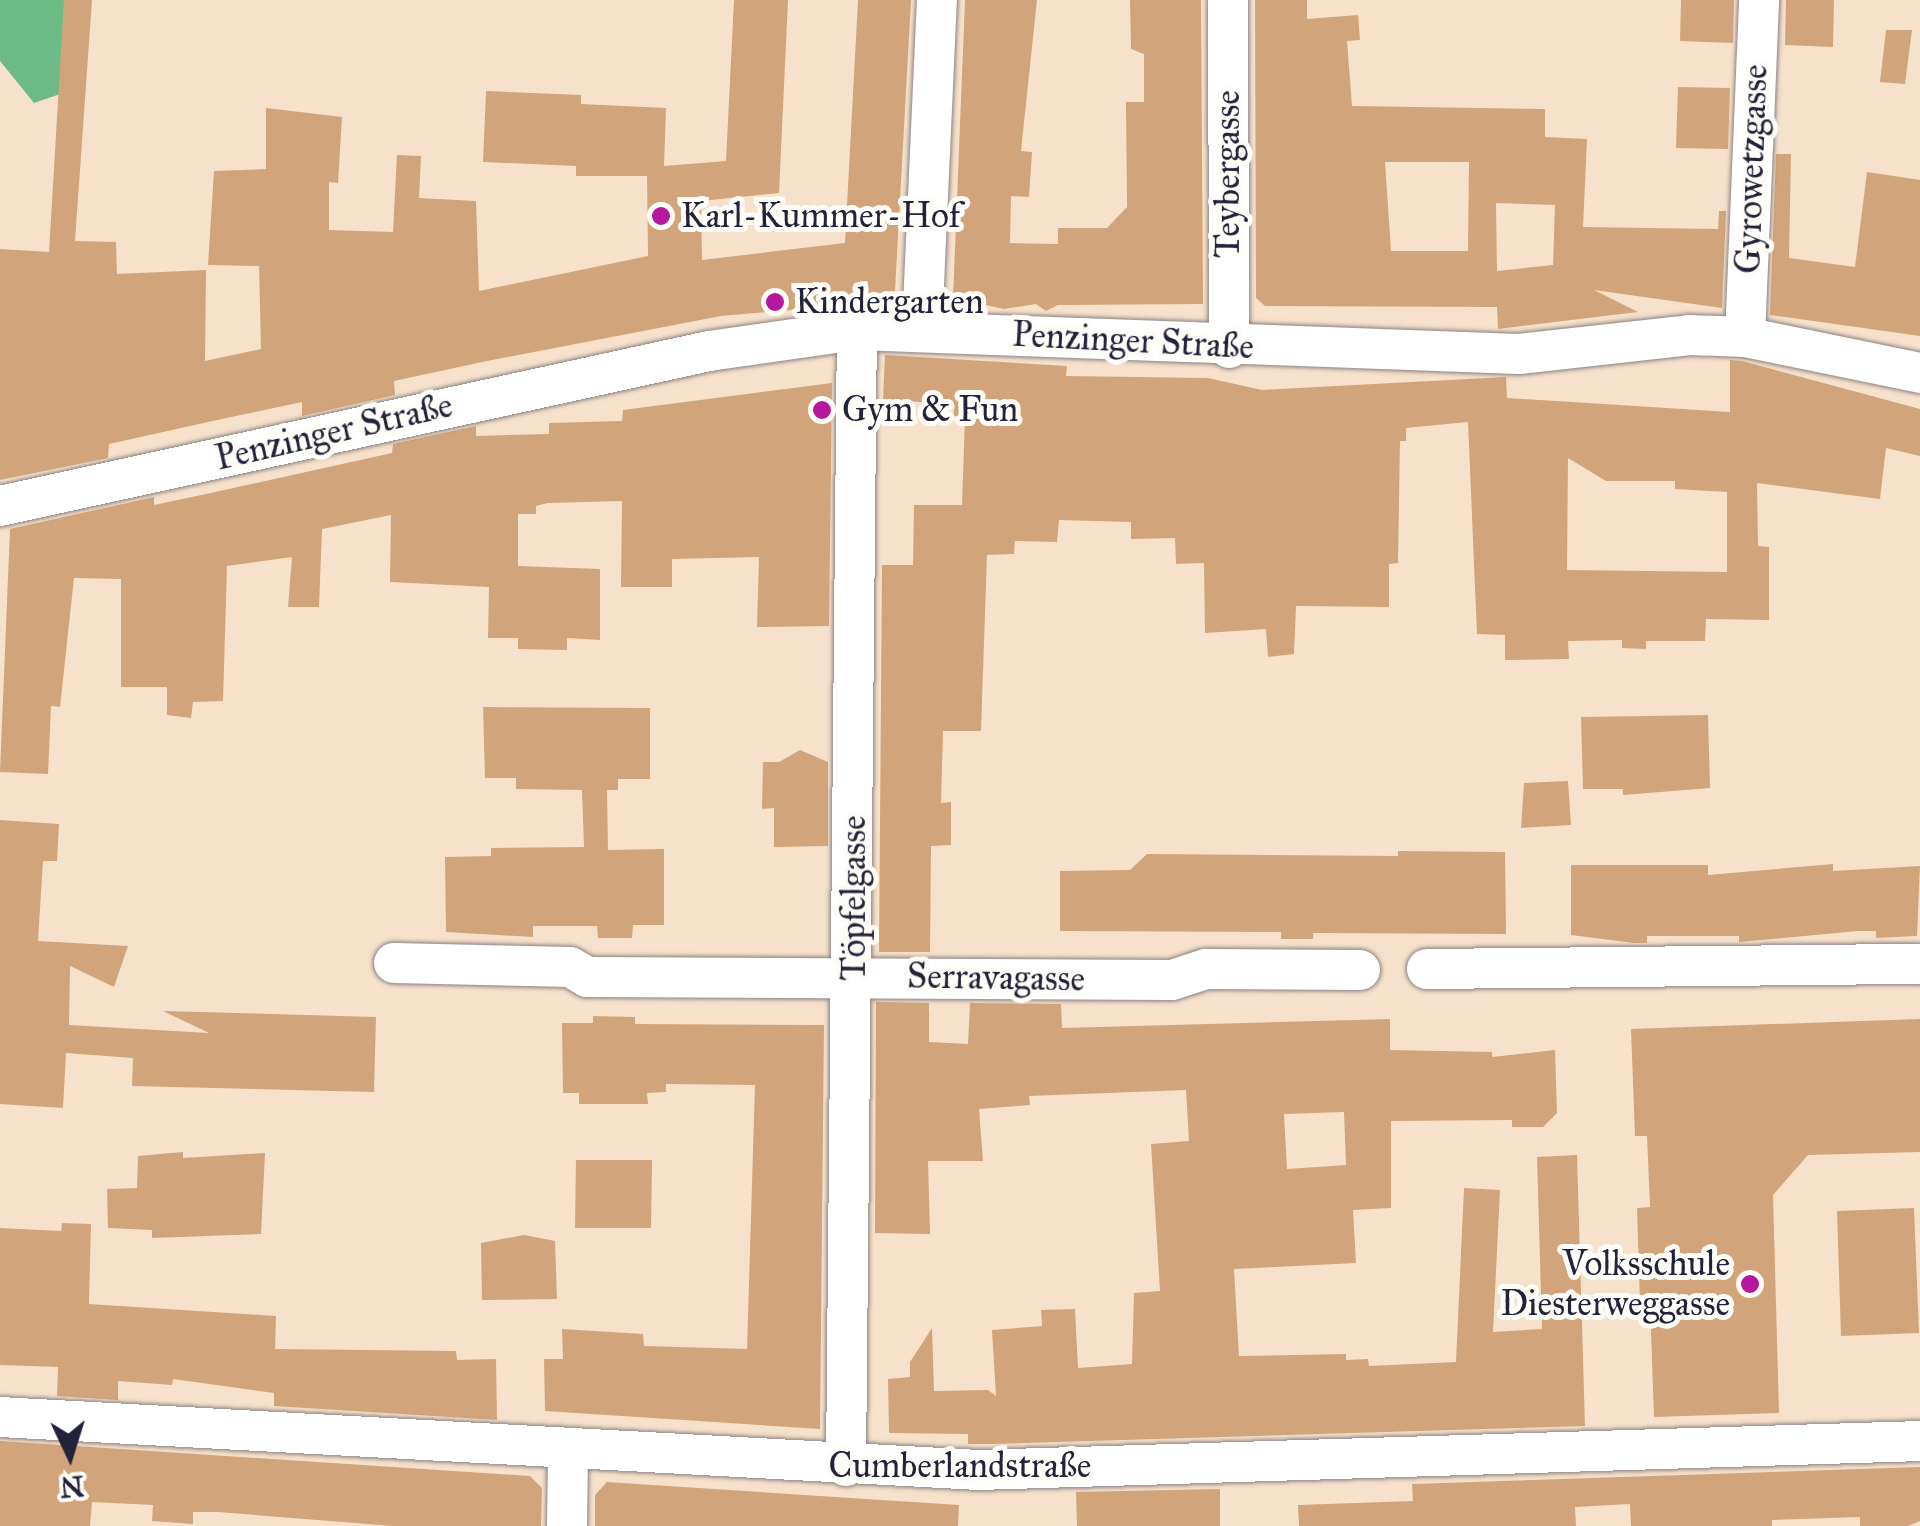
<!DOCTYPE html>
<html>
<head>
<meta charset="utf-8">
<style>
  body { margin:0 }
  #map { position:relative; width:1920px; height:1526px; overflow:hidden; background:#f6e2cb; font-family:"IM FELL Great Primer",serif }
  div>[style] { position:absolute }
  .forest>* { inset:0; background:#6cbb85 }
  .building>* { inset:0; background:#d2a47b }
  .roads { filter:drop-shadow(0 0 2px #8c8283) drop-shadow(0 0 2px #8c8283) }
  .minor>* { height:40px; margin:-20px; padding:0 20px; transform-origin:20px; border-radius:20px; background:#fff }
  .dots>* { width:28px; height:28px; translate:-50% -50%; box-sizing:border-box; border:5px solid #fdfcf7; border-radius:50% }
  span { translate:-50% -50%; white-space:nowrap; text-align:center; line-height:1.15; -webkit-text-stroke:10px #fdfcf7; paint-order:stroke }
  .street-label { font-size:35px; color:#22223b }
  .poi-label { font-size:35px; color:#22223b }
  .left { translate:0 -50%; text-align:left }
  .right { translate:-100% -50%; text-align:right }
  .north { position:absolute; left:20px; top:1406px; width:100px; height:100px; -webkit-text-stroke:8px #fdfcf7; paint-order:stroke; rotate:176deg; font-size:28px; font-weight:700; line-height:40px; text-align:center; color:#22223b }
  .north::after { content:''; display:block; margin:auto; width:35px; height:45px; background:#22223b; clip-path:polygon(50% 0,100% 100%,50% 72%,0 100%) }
</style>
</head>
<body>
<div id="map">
  <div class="forest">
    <div style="clip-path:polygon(0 0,65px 0,69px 91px,34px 103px,0 61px)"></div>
  </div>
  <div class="building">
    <div style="clip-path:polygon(64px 0,92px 0,75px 241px,116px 242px,117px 274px,206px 270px,205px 361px,261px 349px,259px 266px,208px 265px,214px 171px,266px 169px,266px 108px,342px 117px,338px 183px,329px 182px,329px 230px,393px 232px,397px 155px,421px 156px,419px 198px,476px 201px,479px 291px,648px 256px,647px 176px,576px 176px,576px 166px,483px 162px,486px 91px,581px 95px,581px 104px,666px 108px,664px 166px,726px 161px,734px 0,788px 0,779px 193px,701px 201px,702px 260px,845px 243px,858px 0,911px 0,895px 291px,883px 302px,721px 316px,487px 361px,394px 381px,395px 395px,302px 416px,302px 402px,208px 422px,109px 444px,108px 458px,0 480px,0 249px,49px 252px)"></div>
    <div style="clip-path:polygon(965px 0,1037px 0,1021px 151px,1032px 152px,1029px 197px,1011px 196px,1010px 243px,1058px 244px,1058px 228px,1107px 228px,1127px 207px,1126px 102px,1144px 102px,1144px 54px,1131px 49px,1130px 0,1201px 0,1203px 304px,1058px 305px,1046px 311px,1036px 304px,1004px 309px,953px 298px)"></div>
    <div style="clip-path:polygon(evenodd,1255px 0,1307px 0,1307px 19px,1358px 15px,1360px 40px,1347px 41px,1352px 106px,1545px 109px,1545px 137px,1587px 139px,1583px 227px,1718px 229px,1719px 211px,1726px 211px,1722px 308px,1594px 290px,1638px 312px,1498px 329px,1497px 307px,1265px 306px,1256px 298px,1255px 0,1385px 162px,1469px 162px,1468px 251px,1391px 251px,1385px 162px,1255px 0,1496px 203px,1555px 205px,1553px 265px,1497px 271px,1496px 203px)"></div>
    <div style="clip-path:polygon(1681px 0,1734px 0,1733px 43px,1680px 41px)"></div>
    <div style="clip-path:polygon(1786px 0,1834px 0,1833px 47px,1785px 45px)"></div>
    <div style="clip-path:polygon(1886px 30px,1912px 30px,1905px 84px,1880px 82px)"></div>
    <div style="clip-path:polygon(1678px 87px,1730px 88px,1728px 149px,1676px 148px)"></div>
    <div style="clip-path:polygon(1776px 154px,1791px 154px,1789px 258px,1855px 267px,1867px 172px,1920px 180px,1920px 336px,1770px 315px)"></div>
    <div style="clip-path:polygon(evenodd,885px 355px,1067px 366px,1066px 376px,1208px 378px,1262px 390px,1506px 377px,1507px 398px,1730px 412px,1730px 360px,1742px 361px,1920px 409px,1920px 456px,1886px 448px,1880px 499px,1757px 483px,1758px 546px,1769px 547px,1769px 620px,1706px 619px,1705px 641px,1646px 641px,1646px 649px,1622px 648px,1622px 640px,1568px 641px,1569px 659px,1505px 660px,1505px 635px,1477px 634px,1468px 422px,1406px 428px,1406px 441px,1400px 441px,1398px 563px,1389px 564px,1389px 607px,1296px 606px,1294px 654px,1268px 657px,1266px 629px,1205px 633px,1204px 563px,1176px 564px,1175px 538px,1131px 539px,1131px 522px,1059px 520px,1057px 542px,1015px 541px,1014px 554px,987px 555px,981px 731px,943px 731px,941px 803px,951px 802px,951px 845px,931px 846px,930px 952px,879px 952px,882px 565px,913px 565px,914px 505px,962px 505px,965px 417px,953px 416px,955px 405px,883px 399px,885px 355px,1568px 458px,1606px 481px,1675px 481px,1675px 489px,1727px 492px,1727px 572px,1567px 570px,1568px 458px)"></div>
    <div style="clip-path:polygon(832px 383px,829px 626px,757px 627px,759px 557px,672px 559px,672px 587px,621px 587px,622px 501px,548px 503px,536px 506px,536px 514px,518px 514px,518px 566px,600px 569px,600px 640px,567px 638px,567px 650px,518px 649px,518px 638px,488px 638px,489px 587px,390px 582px,391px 515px,322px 529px,319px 607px,288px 607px,292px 557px,227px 566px,223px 701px,193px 702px,191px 718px,167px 715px,167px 687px,121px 687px,121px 579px,74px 578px,60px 707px,51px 706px,48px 774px,0 772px,10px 529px,154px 497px,154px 505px,206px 494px,392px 453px,393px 444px,476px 426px,476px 436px,549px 434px,549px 423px,622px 421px,623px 410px)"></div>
    <div style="clip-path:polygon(483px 707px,650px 708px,650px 779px,618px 779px,618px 790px,607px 790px,608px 850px,664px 849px,664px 925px,633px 925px,632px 938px,598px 938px,597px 926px,533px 926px,533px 937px,446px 932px,445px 857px,491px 856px,491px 848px,584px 847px,582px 790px,516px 789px,516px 778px,485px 778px)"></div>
    <div style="clip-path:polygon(1708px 715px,1710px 788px,1623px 795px,1623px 789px,1583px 789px,1581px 717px)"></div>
    <div style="clip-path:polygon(800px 750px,828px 762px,828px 846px,774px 847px,774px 808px,762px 809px,763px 762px,779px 762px)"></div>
    <div style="clip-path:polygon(1568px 781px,1571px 825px,1521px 828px,1524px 783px)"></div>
    <div style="clip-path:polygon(0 820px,59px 824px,57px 861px,43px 861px,38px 941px,128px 946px,114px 987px,70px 966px,69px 1025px,209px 1033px,163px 1011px,376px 1017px,374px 1092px,132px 1086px,133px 1058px,66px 1053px,63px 1108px,0 1104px)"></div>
    <div style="clip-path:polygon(1398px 851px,1505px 852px,1506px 934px,1313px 933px,1313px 939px,1281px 939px,1281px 932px,1060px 931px,1060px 871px,1130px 870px,1147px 854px,1398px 856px)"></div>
    <div style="clip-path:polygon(1833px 864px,1833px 871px,1920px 866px,1917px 936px,1876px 938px,1876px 931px,1858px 931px,1739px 942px,1739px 936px,1647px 936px,1647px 943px,1634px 943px,1571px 935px,1571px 865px,1708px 865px,1708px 875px)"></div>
    <div style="clip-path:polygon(evenodd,876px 1002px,929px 1003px,929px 1042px,968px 1044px,970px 1003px,1061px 1004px,1062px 1028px,1390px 1019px,1390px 1050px,1492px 1052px,1492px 1057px,1555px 1050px,1557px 1113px,1543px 1127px,1512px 1127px,1512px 1120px,1391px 1121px,1391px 1208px,1353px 1210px,1356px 1263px,1234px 1269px,1239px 1356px,1346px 1354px,1346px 1360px,1368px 1359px,1369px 1366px,1456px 1362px,1464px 1188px,1500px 1190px,1493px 1332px,1542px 1329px,1537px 1157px,1577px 1155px,1585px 1426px,993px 1444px,968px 1444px,968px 1434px,889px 1433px,888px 1379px,910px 1377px,910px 1362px,932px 1328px,934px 1391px,988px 1390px,996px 1396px,992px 1330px,1042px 1326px,1041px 1310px,1075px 1309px,1078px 1368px,1132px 1364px,1134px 1293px,1160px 1291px,1151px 1144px,1189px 1141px,1186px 1090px,1029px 1096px,1030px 1105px,979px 1109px,983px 1161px,928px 1161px,930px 1234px,875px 1233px,876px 1002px,1344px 1112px,1346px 1165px,1287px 1169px,1284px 1114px,1344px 1112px)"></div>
    <div style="clip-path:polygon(593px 1016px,635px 1017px,635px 1024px,824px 1025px,820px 1429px,545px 1411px,544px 1359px,563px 1359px,562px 1329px,643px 1334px,644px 1346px,747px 1349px,755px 1085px,666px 1084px,666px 1092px,647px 1093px,648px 1104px,579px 1104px,579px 1093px,563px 1093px,562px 1023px,593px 1023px)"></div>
    <div style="clip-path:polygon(1920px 1019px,1920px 1152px,1808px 1155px,1773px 1195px,1779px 1413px,1654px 1417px,1650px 1304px,1640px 1304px,1637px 1208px,1650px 1207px,1647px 1136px,1635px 1136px,1631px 1029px)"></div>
    <div style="clip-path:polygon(183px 1152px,183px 1158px,265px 1153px,261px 1234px,152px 1238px,152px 1230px,108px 1228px,107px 1189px,137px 1188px,138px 1156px)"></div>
    <div style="clip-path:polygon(576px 1160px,652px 1160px,651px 1228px,575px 1228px)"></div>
    <div style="clip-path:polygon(1914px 1208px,1919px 1333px,1841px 1336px,1837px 1211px)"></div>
    <div style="clip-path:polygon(62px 1223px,91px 1224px,89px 1304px,276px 1316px,275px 1349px,456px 1351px,457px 1360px,496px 1359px,497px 1420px,274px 1406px,274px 1393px,173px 1379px,172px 1385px,118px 1381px,118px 1400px,57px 1396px,58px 1367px,0 1365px,0 1228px,61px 1231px)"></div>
    <div style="clip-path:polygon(524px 1235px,555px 1241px,557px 1299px,482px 1300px,481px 1243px)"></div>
    <div style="clip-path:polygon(0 1441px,530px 1476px,542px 1488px,541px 1526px,393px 1526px,218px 1512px,193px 1512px,193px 1524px,152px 1521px,153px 1505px,92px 1502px,90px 1526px,0 1526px)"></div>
    <div style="clip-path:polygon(1920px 1467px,1920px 1521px,1908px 1526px,1860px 1526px,1860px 1517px,1772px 1520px,1772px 1526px,1631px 1526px,1630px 1504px,1575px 1507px,1576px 1526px,1299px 1526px,1298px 1505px,1413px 1501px,1412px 1484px)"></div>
    <div style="clip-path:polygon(607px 1482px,959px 1505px,958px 1526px,595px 1526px,595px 1495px)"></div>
    <div style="clip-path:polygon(1220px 1489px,1220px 1526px,1077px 1526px,1076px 1492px)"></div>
  </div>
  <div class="roads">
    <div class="minor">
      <div style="left:1228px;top:0;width:348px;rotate:89.8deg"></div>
      <div style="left:922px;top:328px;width:328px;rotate:-87.4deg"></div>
      <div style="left:1745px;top:337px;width:337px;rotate:-87.6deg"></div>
      <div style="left:0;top:506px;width:726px;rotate:-12.33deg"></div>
      <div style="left:709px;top:351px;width:149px;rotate:-8.1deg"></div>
      <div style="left:857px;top:330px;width:662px;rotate:2.08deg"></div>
      <div style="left:1519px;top:354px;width:172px;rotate:-6.3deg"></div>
      <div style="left:1690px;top:335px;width:55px;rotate:2.1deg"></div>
      <div style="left:1745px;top:337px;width:179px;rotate:11.6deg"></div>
      <div style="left:394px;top:963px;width:176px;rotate:1.3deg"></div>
      <div style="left:570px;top:967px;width:20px;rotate:30deg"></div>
      <div style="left:587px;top:977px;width:585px;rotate:0.29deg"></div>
      <div style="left:1172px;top:980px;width:36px;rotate:-18deg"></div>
      <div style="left:1206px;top:969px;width:154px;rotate:0.4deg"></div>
      <div style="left:1427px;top:969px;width:493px;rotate:-0.6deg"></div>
      <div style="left:0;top:1417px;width:979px;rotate:3.1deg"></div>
      <div style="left:978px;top:1470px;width:942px;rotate:-1.76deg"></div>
      <div style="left:846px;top:1466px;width:1136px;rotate:-89.45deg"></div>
      <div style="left:567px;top:1526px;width:74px;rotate:-89.2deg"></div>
    </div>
  </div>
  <div class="dots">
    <div style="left:661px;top:216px;background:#b5179e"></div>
    <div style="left:775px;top:302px;background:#b5179e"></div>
    <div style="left:822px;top:410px;background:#b5179e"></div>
    <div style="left:1750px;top:1284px;background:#b5179e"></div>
  </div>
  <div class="street-label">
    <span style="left:1752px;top:169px;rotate:-88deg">Gyrowetzgasse</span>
    <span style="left:1228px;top:174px;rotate:-90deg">Teybergasse</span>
    <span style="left:1133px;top:341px;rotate:3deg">Penzinger Straße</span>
    <span style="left:334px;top:432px;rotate:-13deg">Penzinger Straße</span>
    <span style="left:854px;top:898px;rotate:-90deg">Töpfelgasse</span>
    <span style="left:996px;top:978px;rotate:1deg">Serravagasse</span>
    <span style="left:960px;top:1466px">Cumberlandstraße</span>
  </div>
  <div class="poi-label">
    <span class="left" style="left:681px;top:216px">Karl-Kummer-Hof</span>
    <span class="left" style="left:795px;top:302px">Kindergarten</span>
    <span class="left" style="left:842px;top:410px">Gym &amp; Fun</span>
    <span class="right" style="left:1730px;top:1284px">Volksschule<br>Diesterweggasse</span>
  </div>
  <div class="north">N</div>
</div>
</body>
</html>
